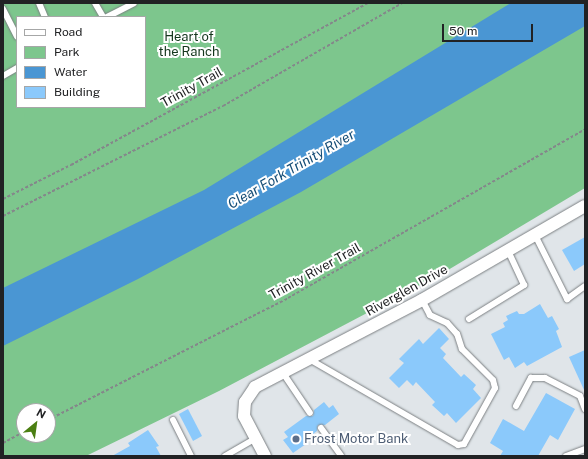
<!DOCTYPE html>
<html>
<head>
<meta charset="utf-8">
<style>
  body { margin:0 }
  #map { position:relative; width:588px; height:459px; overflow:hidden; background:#e0e5e9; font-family:"Public Sans",sans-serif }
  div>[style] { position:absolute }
  .green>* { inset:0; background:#7dc68d }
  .water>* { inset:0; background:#4a96d3 }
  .building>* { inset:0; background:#8bc9fb }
  .path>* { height:2px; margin-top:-1px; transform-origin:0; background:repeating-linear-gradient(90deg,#84878a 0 3px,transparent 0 5px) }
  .roads { filter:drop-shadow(0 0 1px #7c8083) drop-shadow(0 0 1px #7c8083) }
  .lane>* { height:6px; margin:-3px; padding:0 3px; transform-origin:3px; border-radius:3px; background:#fff }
  .street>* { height:12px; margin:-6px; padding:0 6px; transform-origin:6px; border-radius:6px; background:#fff }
  .dots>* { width:11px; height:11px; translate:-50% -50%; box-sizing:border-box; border:2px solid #fff; border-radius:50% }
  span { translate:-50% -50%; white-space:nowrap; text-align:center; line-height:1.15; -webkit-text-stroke:4px #fff; paint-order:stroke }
  .park-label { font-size:13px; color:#14361d }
  .street-label { font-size:13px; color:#212224 }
  .service-label { font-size:13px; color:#4e5e75 }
  .left { translate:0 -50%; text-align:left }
  .water-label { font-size:14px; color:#164e77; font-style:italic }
  .frame { position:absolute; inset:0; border:4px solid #212224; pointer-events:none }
  .legend { position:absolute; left:16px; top:16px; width:130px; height:92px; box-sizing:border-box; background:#fff; border:1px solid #a6a7a7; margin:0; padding:5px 7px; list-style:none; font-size:12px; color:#212224 }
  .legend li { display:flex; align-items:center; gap:8px; height:20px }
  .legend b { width:20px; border:1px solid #a6a7a7 }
  .north { position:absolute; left:16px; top:403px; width:40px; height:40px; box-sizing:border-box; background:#fff; border:1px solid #a6a7a7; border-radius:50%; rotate:29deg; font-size:11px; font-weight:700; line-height:16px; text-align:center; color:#212224 }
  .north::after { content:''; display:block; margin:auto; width:14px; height:18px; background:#4b7f12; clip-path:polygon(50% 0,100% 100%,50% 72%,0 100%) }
  .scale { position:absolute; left:442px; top:24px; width:91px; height:18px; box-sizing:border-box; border:2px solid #212224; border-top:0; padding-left:5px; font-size:12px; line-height:14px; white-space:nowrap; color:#212224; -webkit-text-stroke:3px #fff; paint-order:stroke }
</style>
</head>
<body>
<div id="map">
  <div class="green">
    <div style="clip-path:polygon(evenodd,3px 3px,585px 3px,585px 188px,443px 273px,219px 391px,86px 456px,3px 456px,3px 3px,17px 17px,145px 17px,145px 107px,17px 107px,17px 17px,3px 3px,24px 411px,48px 411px,48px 435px,24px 435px,24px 411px)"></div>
  </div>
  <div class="water">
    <div style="clip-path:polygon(511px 3px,585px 3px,585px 26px,301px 192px,138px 279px,3px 346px,3px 288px,204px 190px)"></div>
  </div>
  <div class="building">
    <div style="clip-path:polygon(585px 237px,585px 264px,574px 271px,562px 250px)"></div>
    <div style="clip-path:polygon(540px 304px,548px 318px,552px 316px,559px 329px,556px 331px,562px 347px,527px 366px,524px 362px,515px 368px,509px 357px,504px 360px,491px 334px,505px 327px,503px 323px,508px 320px,506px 316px,517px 311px,519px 314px,524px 314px)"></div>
    <div style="clip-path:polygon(439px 328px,449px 339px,440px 348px,446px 354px,443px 358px,461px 377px,464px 374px,476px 385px,473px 389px,481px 398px,456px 423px,447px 413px,444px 416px,432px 405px,435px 402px,416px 382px,413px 386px,407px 380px,399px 388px,389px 378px,404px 363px,399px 359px,419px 339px,423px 344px)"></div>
    <div style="clip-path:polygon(585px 350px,585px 392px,569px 357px)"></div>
    <div style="clip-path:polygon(546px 393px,575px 409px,558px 440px,550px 435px,538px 456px,500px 456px,503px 451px,490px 443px,503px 419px,524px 431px)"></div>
    <div style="clip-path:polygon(324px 402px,329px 408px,333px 405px,339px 414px,325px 425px,318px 425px,317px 431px,304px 441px,306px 444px,293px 453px,283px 440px,288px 437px,284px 432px,306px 416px,313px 416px,314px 410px)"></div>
    <div style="clip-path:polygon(188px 409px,202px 436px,193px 441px,179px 414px)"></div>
    <div style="clip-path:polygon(148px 430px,159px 446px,156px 447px,161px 456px,112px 456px,130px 446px,128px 443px)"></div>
  </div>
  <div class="path">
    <div style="left:3px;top:199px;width:76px;rotate:-26.6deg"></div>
    <div style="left:71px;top:165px;width:338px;rotate:-28.6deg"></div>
    <div style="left:3px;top:216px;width:246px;rotate:-26.6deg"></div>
    <div style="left:223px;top:106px;width:207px;rotate:-29.9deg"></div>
    <div style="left:48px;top:420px;width:269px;rotate:-26.9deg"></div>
    <div style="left:288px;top:298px;width:342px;rotate:-29.6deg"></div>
    <div style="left:3px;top:443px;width:24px;rotate:-28deg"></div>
  </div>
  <div class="roads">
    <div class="lane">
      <div style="left:39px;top:3px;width:15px;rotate:67deg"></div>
      <div style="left:95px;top:3px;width:16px;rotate:60deg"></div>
      <div style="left:3px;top:9px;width:31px;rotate:63deg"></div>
      <div style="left:107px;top:17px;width:30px;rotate:-27deg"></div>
      <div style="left:3px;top:76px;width:16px;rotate:-30deg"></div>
      <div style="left:535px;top:235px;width:72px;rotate:63.4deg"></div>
      <div style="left:567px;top:299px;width:22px;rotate:-36deg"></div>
      <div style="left:469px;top:319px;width:65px;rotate:-31.7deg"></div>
      <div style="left:524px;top:285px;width:38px;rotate:-115deg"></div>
      <div style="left:309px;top:359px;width:172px;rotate:30deg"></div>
      <div style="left:458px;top:445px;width:6px;rotate:-9deg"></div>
      <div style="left:464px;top:444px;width:64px;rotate:-61deg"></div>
      <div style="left:495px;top:388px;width:8px;rotate:-104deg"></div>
      <div style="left:493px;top:380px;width:44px;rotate:-135deg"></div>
      <div style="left:462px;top:349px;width:16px;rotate:-108deg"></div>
      <div style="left:457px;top:334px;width:15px;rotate:-132deg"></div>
      <div style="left:447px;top:323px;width:19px;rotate:-155deg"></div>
      <div style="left:430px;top:315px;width:17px;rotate:-118deg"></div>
      <div style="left:283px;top:373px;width:48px;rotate:56deg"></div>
      <div style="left:516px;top:406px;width:32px;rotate:-62deg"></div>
      <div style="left:531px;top:378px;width:14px"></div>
      <div style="left:545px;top:378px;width:39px;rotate:27deg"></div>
      <div style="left:580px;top:396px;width:14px;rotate:69deg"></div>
      <div style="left:173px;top:420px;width:40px;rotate:63.4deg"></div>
      <div style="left:321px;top:428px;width:34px;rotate:54deg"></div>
      <div style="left:225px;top:456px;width:34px;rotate:-30deg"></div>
      <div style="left:566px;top:456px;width:20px;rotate:-20deg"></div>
    </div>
    <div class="street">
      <div style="left:265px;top:456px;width:45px;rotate:-117.7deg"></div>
      <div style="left:244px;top:416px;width:14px;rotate:-86deg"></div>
      <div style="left:245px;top:402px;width:18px;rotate:-56deg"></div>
      <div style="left:255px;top:387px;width:188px;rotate:-27.5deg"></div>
      <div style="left:422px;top:300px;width:188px;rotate:-30deg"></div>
    </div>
  </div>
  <div class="dots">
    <div style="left:296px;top:439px;background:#5c6f8a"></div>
  </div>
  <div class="park-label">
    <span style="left:189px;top:45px">Heart of<br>the Ranch</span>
  </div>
  <div class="street-label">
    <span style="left:192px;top:88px;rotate:-29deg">Trinity Trail</span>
    <span style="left:315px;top:272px;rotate:-29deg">Trinity River Trail</span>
    <span style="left:407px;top:291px;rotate:-29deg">Riverglen Drive</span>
  </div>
  <div class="service-label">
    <span class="left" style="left:304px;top:439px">Frost Motor Bank</span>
  </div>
  <div class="water-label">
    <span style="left:291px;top:169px;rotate:-30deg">Clear Fork Trinity River</span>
  </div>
  <div class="frame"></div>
  <ul class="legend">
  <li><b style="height:5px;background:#fff"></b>Road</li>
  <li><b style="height:11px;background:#7dc68d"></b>Park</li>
  <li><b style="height:11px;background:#4a96d3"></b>Water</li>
  <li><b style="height:11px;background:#8bc9fb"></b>Building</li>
  </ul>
  <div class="north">N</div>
  <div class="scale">50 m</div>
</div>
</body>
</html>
